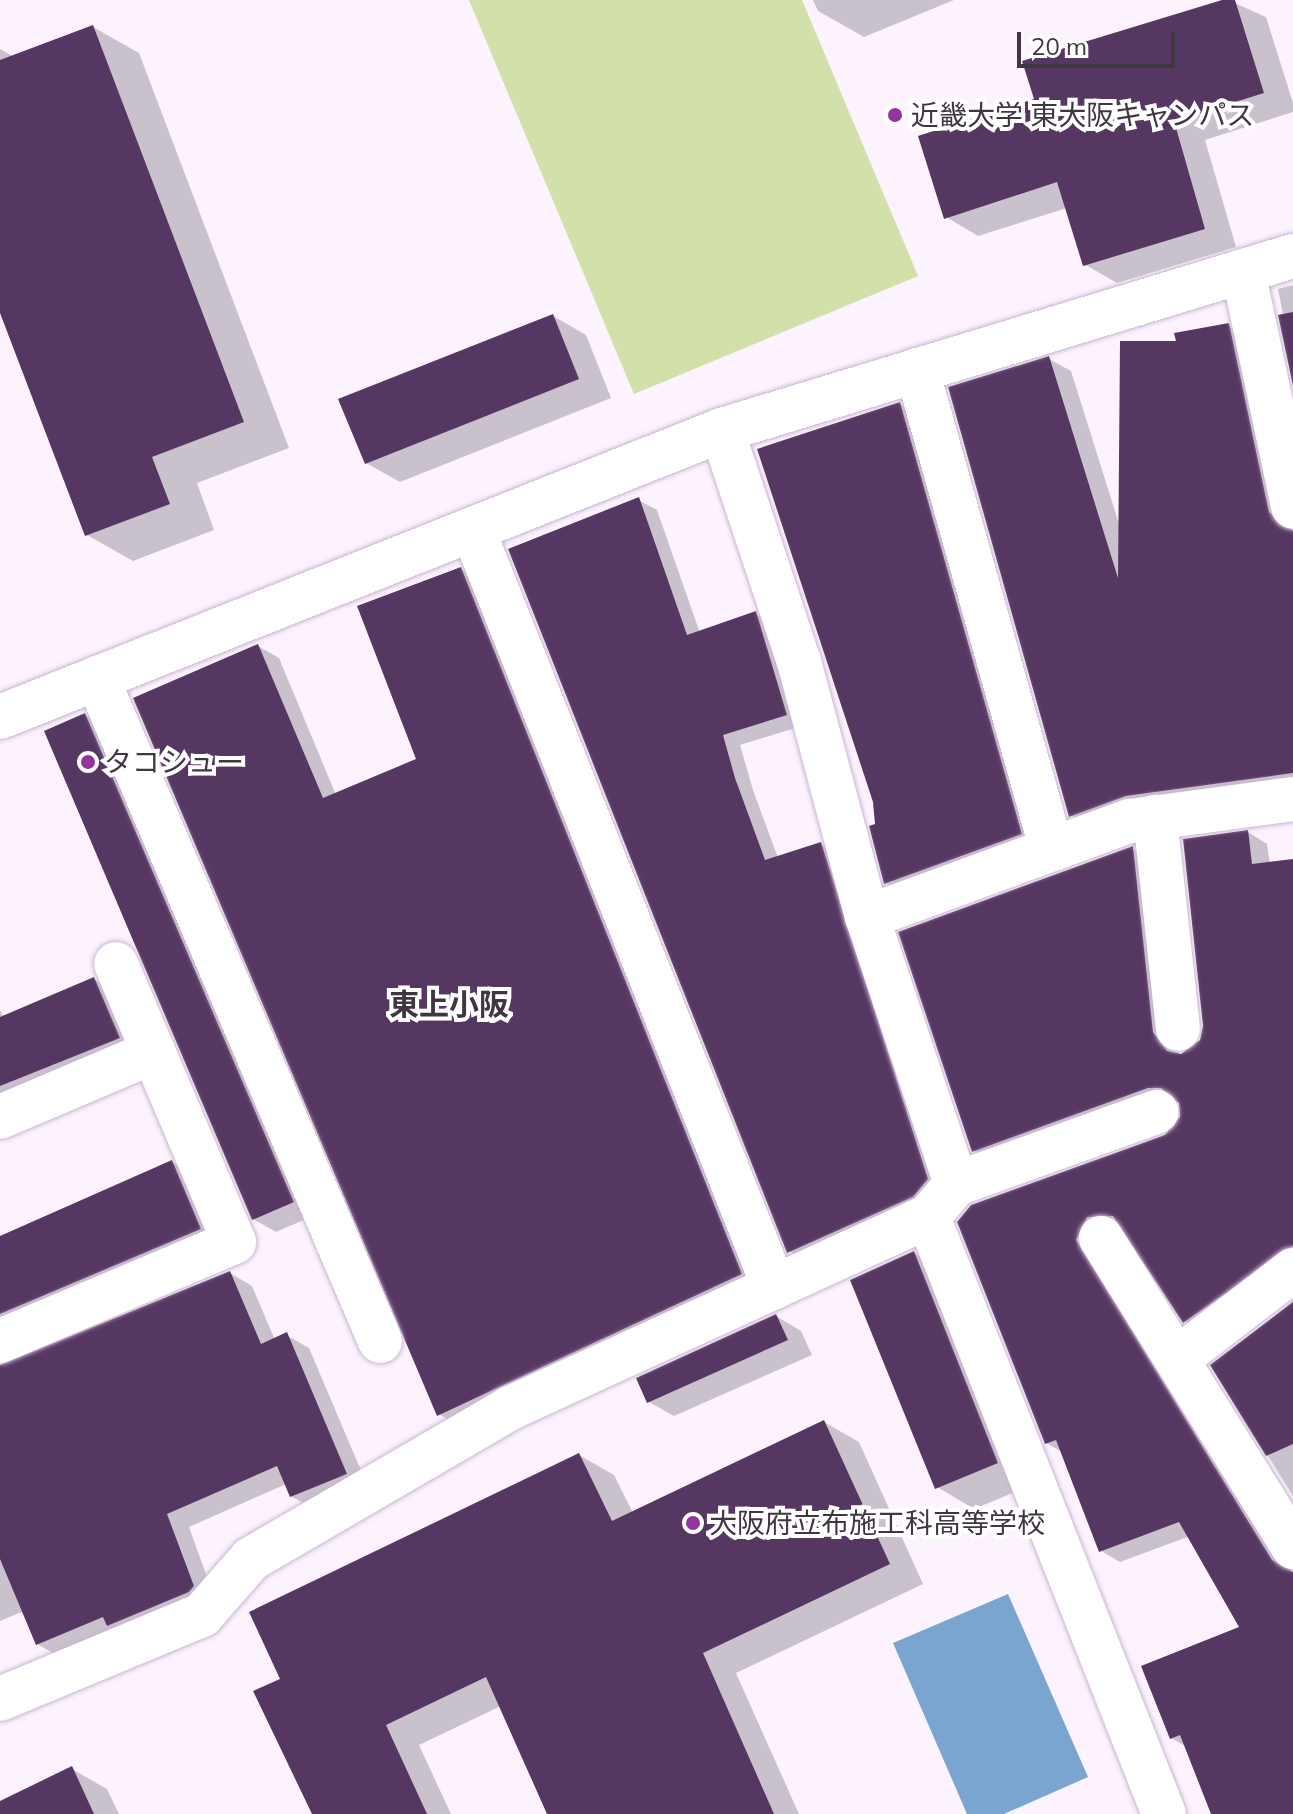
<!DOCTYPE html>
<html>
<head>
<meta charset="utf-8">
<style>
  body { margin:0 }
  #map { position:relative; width:1293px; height:1814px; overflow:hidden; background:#fcf3ff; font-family:Mulish,"Noto Sans JP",sans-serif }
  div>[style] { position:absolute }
  .green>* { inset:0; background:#d2e0a9 }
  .water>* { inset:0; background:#7aa5d1 }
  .shadow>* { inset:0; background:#0003 }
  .building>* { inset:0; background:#563761 }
  .roads { filter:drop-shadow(0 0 2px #c9b5d1) drop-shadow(0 0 2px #c9b5d1) }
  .street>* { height:44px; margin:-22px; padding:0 22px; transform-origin:22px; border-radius:22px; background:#fff }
  .dots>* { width:22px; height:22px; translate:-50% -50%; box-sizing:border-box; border:4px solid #fff; border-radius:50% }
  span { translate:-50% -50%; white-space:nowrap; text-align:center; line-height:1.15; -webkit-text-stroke:8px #fff; paint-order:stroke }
  .poi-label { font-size:28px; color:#3f3642 }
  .left { translate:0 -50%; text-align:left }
  .neighbourhood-label { font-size:30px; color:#3f3642; font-weight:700 }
  .scale { position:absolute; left:1017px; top:32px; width:158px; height:36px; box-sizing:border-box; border:4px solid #3f3642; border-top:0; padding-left:10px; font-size:24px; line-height:28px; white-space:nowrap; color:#3f3642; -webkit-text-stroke:6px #fff; paint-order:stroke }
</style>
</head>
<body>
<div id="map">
  <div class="green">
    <div style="clip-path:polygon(469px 0,802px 0,918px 276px,634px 394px)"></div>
  </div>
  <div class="water">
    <div style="clip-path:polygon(1008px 1594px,1088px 1777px,1004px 1814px,967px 1814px,893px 1643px)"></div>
  </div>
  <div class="shadow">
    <div style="clip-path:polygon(813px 0,954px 0,864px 37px,818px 11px)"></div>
    <div style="clip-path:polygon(1228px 0,1266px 17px,1293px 103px,1293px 112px,1205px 140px,1236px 247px,1117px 283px,1084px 264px,1067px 208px,978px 236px,946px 217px,1037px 100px)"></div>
    <div style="clip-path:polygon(93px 27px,139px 53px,289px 448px,197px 483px,214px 530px,133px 561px,87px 535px,0 308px,0 49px,14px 57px)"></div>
    <div style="clip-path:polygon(1293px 285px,1293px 367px,1278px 289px)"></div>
    <div style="clip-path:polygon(553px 316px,586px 335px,611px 398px,400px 482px,366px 463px)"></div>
    <div style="clip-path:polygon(1228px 326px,1250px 338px,1293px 530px,1293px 787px,1093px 828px,1071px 815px,1049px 359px,1071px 371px,1120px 527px,1178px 343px)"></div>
    <div style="clip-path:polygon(900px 404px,915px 413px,1036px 842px,901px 891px,886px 883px,877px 826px)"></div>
    <div style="clip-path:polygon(638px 500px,657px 510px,700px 633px,756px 614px,774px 624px,805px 725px,740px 745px,753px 790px,778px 858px,821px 844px,839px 855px,946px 1190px,807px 1262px,789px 1251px)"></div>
    <div style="clip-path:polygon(461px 569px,482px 582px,763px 1287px,460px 1427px,439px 1414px,258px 646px,279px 658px,336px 795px,419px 760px)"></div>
    <div style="clip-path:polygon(85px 715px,107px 728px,315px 1215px,276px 1232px,253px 1219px)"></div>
    <div style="clip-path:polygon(1248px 832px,1267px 844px,1270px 864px,1293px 861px,1293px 1268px,1204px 1333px,1185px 1321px,1123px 1227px,1109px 1227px,1095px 1250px,1293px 1574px,1293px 1814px,1215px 1814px,1187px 1747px,1171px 1738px,1242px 1628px,1190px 1536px,1120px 1562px,1101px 1551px,1062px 1452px,1046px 1443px,959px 1222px,1177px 1129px,1182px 1104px,1169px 1099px,993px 1162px,973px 1150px,1133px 849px,1152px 860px,1172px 1045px,1180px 1055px,1202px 1041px)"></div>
    <div style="clip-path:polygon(94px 979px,115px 991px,140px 1050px,0 1105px,0 1010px,3px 1016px)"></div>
    <div style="clip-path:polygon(172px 1162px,194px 1175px,222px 1241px,0 1346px,0 1237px)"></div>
    <div style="clip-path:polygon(914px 1253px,951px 1274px,1034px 1484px,974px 1509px,937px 1487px)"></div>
    <div style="clip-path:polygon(230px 1273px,252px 1286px,275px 1340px,286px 1335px,309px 1348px,368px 1487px,313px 1509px,291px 1496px,286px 1484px,189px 1527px,215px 1599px,60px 1657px,37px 1644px,24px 1611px,0 1621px,0 1367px)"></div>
    <div style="clip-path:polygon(1293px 1301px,1293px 1496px,1212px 1366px)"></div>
    <div style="clip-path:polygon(776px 1316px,801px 1331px,812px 1355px,674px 1416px,649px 1402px)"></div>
    <div style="clip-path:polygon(824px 1422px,859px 1442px,923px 1584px,736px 1673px,799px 1814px,549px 1814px,501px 1706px,419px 1745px,451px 1814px,314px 1814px,283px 1680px,579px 1455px,614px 1475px,633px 1513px)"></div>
    <div style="clip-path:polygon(72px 1769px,107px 1789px,119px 1814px,0 1814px,0 1803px)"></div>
  </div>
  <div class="building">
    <div style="clip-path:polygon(1222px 0,1235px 0,1264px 93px,1174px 121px,1205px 229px,1083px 266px,1057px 182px,944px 219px,918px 136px,1034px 99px,1022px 61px)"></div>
    <div style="clip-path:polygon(93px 25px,244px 422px,152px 457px,170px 504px,85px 536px,0 313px,0 60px)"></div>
    <div style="clip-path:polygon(1293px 312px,1293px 386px,1278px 315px)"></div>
    <div style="clip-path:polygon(553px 314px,579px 379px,365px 464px,338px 399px)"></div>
    <div style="clip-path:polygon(1229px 323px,1269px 512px,1293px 531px,1293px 773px,1126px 796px,1069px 817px,948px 387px,1049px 356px,1118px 578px,1120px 341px,1176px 341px,1174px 333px)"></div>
    <div style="clip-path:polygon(900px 402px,1022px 834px,884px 884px,869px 826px,875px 824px,873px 802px,757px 449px)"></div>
    <div style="clip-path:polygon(639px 497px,687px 635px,756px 611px,787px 715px,723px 735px,735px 778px,765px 860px,821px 842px,928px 1179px,913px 1197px,787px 1253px,508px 549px)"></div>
    <div style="clip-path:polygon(461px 567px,742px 1274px,437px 1416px,133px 698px,258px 644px,323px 798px,416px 759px,357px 606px)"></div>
    <div style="clip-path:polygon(85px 713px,294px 1202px,252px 1220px,44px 731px)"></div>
    <div style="clip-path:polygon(1248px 830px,1252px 864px,1293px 859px,1293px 1246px,1183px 1323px,1113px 1216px,1087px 1217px,1076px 1240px,1272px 1560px,1293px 1572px,1293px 1814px,1211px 1814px,1180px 1735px,1170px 1739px,1141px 1666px,1239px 1627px,1179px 1522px,1099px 1552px,1056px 1440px,1045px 1444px,957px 1222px,971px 1205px,1165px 1135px,1180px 1117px,1179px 1103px,1161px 1088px,1148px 1088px,972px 1152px,898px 932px,1133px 846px,1153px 1032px,1167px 1051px,1181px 1054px,1200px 1040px,1203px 1026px,1183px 839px)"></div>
    <div style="clip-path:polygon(94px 977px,120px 1038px,0 1086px,0 1017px)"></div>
    <div style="clip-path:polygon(172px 1160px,201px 1229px,0 1314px,0 1236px)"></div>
    <div style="clip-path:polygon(914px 1251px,998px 1463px,935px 1489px,850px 1280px)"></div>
    <div style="clip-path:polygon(230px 1271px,261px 1344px,287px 1332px,347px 1474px,290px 1497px,277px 1466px,167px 1514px,194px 1586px,189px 1592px,107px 1626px,103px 1617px,36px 1645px,0 1559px,0 1365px)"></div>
    <div style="clip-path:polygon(1293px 1302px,1293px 1444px,1266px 1456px,1210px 1365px)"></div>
    <div style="clip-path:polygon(776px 1314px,788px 1340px,647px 1403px,636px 1378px)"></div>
    <div style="clip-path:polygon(824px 1420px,890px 1564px,703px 1653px,774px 1814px,547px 1814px,486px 1677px,386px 1725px,427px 1814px,312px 1814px,253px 1691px,280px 1679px,249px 1612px,579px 1453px,612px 1521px)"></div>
    <div style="clip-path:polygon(72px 1766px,94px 1814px,0 1814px,0 1801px)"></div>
  </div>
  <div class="roads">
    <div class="street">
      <div style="left:1243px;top:271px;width:241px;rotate:78deg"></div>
      <div style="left:917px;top:370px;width:498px;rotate:74.3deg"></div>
      <div style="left:473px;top:530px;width:815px;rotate:68.32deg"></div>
      <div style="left:97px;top:678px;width:721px;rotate:66.88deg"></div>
      <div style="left:0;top:717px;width:777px;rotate:-21.68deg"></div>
      <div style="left:722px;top:430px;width:597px;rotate:-16.95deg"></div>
      <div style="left:1155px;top:817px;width:213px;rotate:83.8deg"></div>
      <div style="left:867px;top:917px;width:280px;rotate:-20.1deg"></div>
      <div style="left:1130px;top:821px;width:164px;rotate:-7.7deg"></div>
      <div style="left:0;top:1117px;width:166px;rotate:-23deg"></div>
      <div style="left:956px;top:1184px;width:213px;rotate:-19.8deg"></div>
      <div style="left:928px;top:1217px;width:642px;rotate:68.43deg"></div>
      <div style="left:1101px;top:1238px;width:364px;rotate:58.1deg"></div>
      <div style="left:0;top:1341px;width:254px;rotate:-22.9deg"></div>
      <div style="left:234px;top:1242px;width:302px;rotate:-113deg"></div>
      <div style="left:1177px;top:1359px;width:146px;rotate:-37.5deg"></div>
      <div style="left:0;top:1699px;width:219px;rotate:-22.6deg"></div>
      <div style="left:202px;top:1615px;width:74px;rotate:-48.8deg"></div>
      <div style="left:251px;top:1559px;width:300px;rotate:-30.2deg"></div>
      <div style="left:510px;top:1408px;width:460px;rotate:-24.6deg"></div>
      <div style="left:928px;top:1217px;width:43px;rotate:-49.7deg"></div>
      <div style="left:956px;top:1184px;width:281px;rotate:-108.4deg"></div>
      <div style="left:867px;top:917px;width:264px;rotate:-104.9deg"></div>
      <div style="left:799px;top:662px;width:244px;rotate:-108.4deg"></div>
    </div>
  </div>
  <div class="dots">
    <div style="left:895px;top:115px;background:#92359f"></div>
    <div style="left:88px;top:762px;background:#92359f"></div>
    <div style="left:693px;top:1523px;background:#92359f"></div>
  </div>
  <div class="poi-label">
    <span class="left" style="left:911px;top:115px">近畿大学 東大阪キャンパス</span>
    <span class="left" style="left:104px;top:762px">タコシュー</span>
    <span class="left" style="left:709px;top:1523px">大阪府立布施工科高等学校</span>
  </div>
  <div class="neighbourhood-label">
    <span style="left:449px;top:1004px">東上小阪</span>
  </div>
  <div class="scale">20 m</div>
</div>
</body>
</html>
